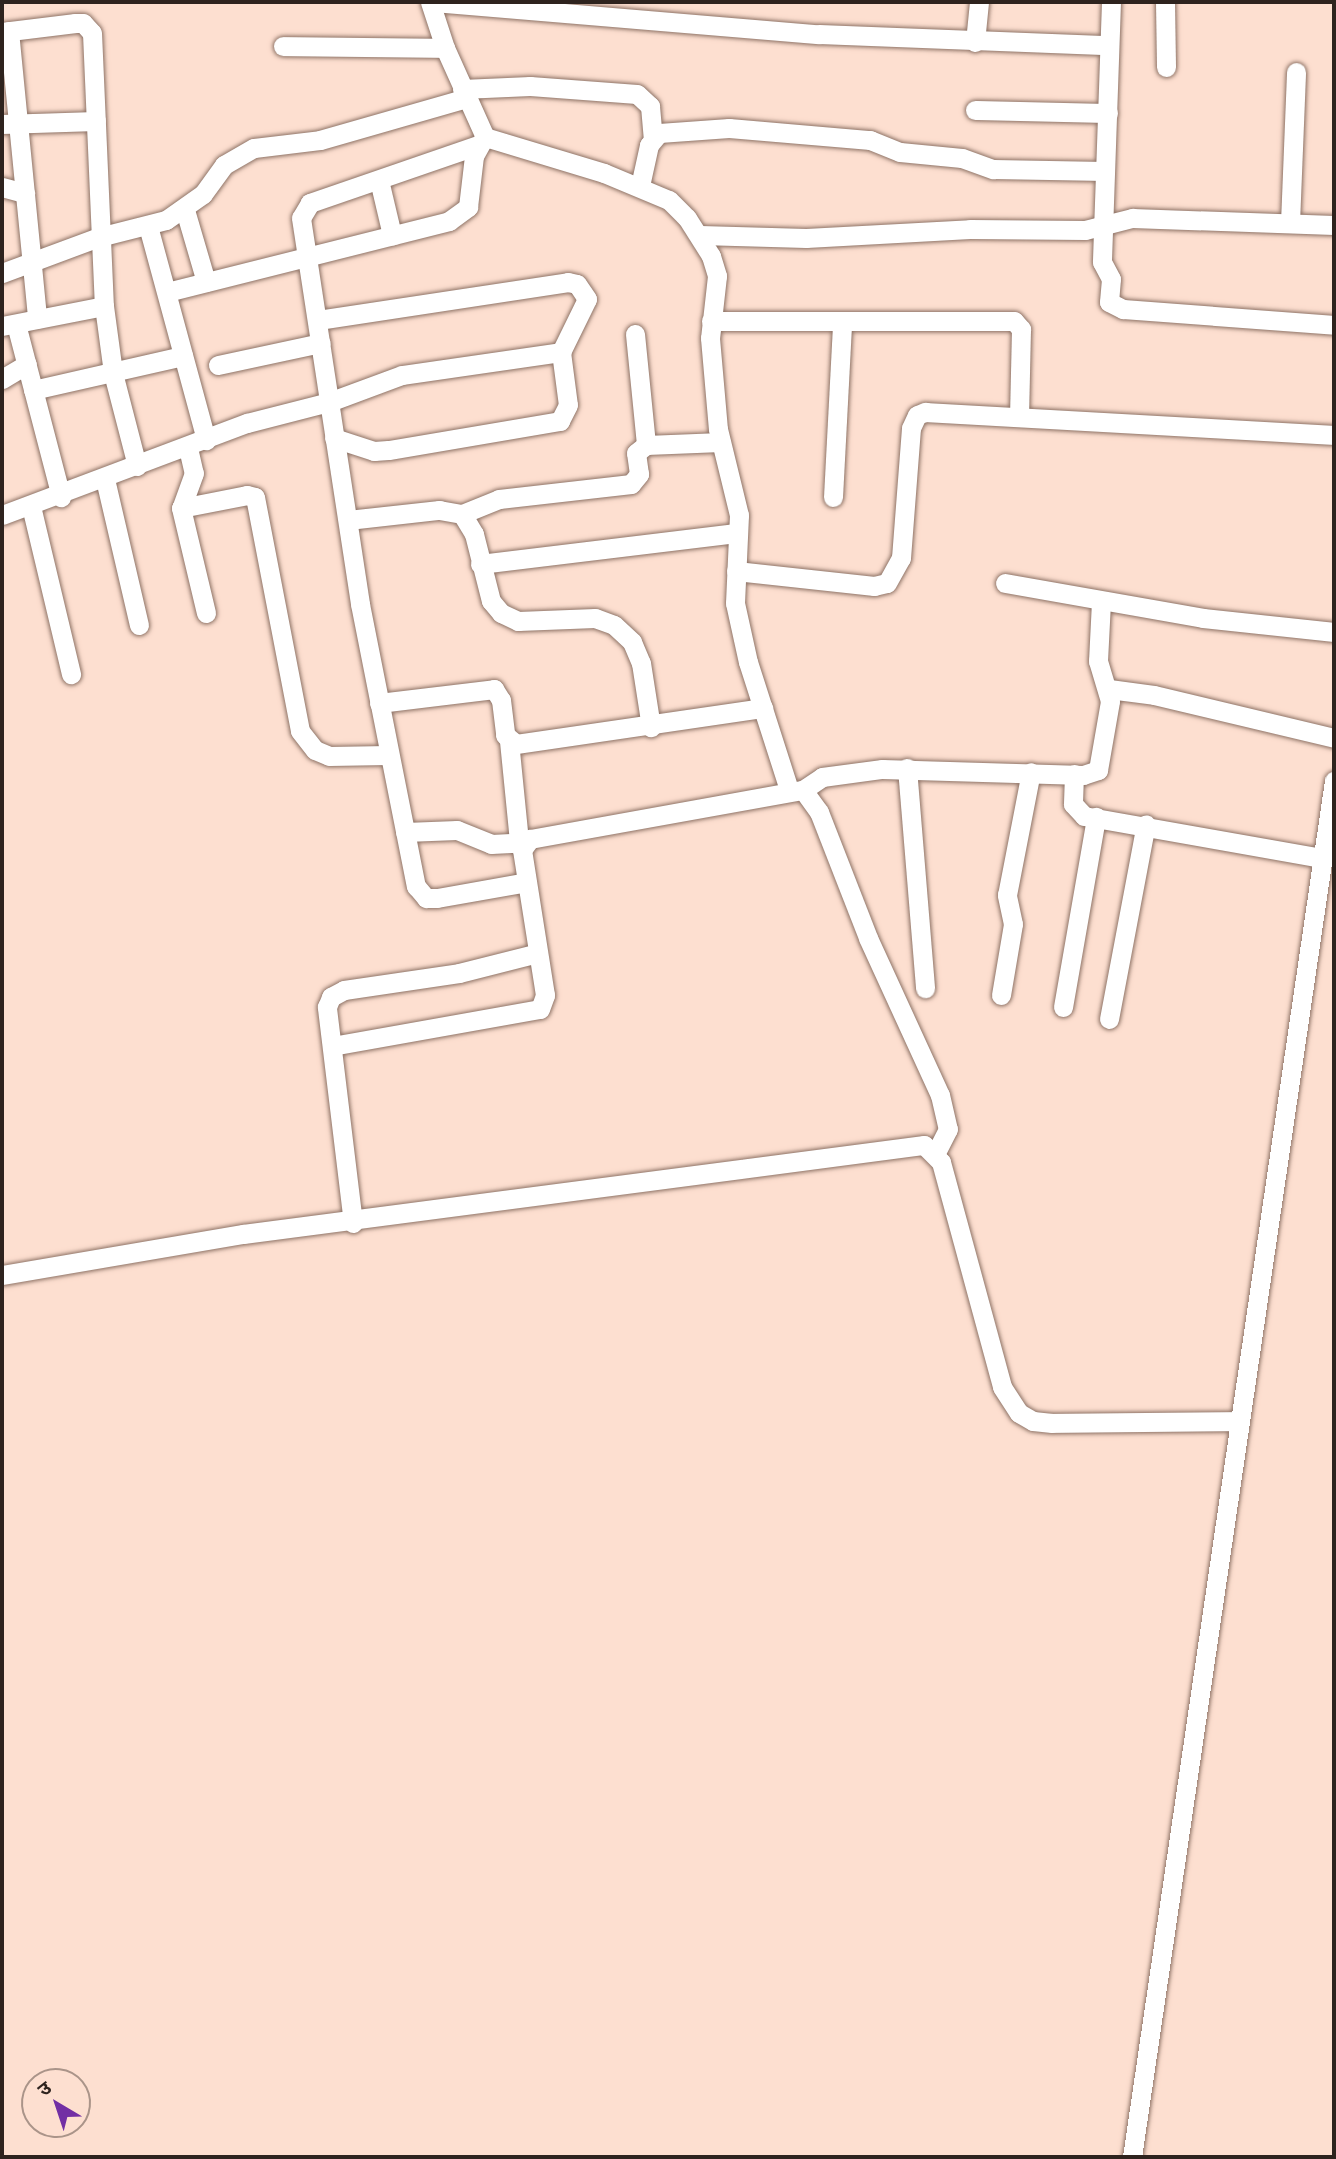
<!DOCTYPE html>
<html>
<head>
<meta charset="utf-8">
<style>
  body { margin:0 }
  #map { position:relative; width:1336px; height:2159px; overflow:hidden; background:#fddfd0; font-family:"DejaVu Sans","Noto Sans Devanagari",sans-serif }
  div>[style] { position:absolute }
  .roads { filter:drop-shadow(0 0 2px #8e7366) drop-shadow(0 0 2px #8e7366) }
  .minor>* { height:19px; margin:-9.5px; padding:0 9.5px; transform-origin:9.5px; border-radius:9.5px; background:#fff }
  span { translate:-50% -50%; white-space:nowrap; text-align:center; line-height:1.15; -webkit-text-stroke:6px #fddfd0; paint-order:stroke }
  .frame { position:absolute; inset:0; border:4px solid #2e231e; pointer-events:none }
  .north { position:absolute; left:21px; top:2068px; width:70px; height:70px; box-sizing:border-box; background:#fddfd0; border:2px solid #aa9489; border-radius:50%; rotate:321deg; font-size:19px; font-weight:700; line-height:28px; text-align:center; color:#2e231e }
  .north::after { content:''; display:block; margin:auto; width:24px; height:32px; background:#722fa4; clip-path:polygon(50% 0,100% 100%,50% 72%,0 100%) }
</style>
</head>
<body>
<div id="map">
  <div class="roads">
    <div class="minor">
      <div style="left:430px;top:2px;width:48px;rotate:71.9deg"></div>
      <div style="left:445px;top:48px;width:98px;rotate:65.8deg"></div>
      <div style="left:485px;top:137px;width:124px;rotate:16.8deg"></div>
      <div style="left:604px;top:173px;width:70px;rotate:22.6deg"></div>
      <div style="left:669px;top:200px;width:25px;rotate:45deg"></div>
      <div style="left:687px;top:218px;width:45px;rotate:57.7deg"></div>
      <div style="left:711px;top:256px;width:21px;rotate:73deg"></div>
      <div style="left:717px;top:276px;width:62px;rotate:96.4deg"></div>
      <div style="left:710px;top:338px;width:91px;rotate:85deg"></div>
      <div style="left:718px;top:429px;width:89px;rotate:76.3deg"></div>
      <div style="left:739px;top:515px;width:88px;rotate:92.6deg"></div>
      <div style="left:735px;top:603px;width:60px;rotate:77.6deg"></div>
      <div style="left:748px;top:662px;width:134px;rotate:72.2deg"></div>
      <div style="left:434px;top:2px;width:386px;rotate:4.8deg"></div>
      <div style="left:819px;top:34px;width:290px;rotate:2.2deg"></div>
      <div style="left:1111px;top:2px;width:260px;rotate:92deg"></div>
      <div style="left:1102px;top:262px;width:19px;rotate:62deg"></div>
      <div style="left:1111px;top:279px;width:23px;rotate:95deg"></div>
      <div style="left:1109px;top:302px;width:16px;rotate:27deg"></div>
      <div style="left:1123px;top:309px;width:212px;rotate:4.3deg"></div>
      <div style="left:1165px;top:2px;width:65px;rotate:89.1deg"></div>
      <div style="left:9px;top:31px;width:289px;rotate:84.4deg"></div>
      <div style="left:2px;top:32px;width:74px;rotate:-7deg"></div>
      <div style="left:75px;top:23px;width:8px"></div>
      <div style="left:83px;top:23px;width:13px;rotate:48deg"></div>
      <div style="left:92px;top:33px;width:273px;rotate:87.5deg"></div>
      <div style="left:104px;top:306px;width:68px;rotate:82.3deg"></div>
      <div style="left:113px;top:373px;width:96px;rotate:75.5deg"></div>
      <div style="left:975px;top:42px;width:40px;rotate:-84.3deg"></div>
      <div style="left:283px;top:46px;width:162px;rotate:0.7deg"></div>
      <div style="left:462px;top:89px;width:68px;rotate:-2.5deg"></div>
      <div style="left:530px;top:86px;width:107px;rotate:4.3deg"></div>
      <div style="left:637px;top:94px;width:18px;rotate:43deg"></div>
      <div style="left:650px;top:106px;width:32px;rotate:85deg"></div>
      <div style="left:975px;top:110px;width:133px;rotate:1.3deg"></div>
      <div style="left:2px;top:124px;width:94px;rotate:-1.8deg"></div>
      <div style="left:478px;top:145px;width:178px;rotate:161deg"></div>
      <div style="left:310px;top:203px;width:17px;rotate:121deg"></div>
      <div style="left:301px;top:218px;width:390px;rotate:81.3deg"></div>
      <div style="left:360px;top:604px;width:288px;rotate:78.8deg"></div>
      <div style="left:416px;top:886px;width:16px;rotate:50deg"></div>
      <div style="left:426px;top:898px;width:11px"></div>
      <div style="left:437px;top:898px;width:91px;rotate:-10.1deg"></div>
      <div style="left:379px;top:180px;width:57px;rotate:76.7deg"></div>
      <div style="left:640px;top:186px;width:42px;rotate:-77.6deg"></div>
      <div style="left:649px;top:145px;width:16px;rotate:-50deg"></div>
      <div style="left:659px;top:133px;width:70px;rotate:-4.1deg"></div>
      <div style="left:729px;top:128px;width:142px;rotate:4.9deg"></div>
      <div style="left:870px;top:140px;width:32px;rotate:22deg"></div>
      <div style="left:900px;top:152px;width:62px;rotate:5.5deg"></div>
      <div style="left:962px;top:158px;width:33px;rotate:20deg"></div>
      <div style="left:993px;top:169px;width:112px;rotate:1deg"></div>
      <div style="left:2px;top:187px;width:24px;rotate:15deg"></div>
      <div style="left:185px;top:210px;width:75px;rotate:73.7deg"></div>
      <div style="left:1290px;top:223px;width:151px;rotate:-87.7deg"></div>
      <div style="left:148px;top:226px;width:222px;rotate:74.8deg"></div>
      <div style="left:700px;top:235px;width:106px;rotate:1.6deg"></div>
      <div style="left:806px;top:238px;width:164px;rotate:-3.1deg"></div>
      <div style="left:970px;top:229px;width:115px;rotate:0.5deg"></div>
      <div style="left:1085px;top:230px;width:49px;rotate:-14.3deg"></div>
      <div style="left:1132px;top:218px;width:202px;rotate:2deg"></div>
      <div style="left:2px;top:273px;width:103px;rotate:-20.4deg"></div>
      <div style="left:99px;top:237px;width:69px;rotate:-14.2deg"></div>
      <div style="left:166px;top:220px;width:45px;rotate:-35.1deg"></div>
      <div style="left:203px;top:194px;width:36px;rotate:-54deg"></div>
      <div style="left:224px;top:165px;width:34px;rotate:-30deg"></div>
      <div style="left:254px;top:148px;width:66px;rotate:-6.9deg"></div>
      <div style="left:320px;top:140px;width:152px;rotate:-16deg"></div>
      <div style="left:167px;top:292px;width:291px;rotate:-14.1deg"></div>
      <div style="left:449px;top:221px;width:24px;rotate:-36deg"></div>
      <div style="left:468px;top:207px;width:51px;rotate:-83.3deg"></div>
      <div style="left:474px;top:156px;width:21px;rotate:-61deg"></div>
      <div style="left:318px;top:320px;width:253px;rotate:-8.6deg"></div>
      <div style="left:568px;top:282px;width:9px;rotate:13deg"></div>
      <div style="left:577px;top:284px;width:18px;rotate:56deg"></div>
      <div style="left:587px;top:299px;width:59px;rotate:116.1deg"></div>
      <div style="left:561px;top:352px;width:53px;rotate:82.5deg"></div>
      <div style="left:568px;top:405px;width:18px;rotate:117deg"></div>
      <div style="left:560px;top:421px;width:174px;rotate:170.4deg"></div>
      <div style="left:388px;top:450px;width:14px;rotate:176deg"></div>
      <div style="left:374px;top:451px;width:42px;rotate:-162deg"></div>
      <div style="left:711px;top:321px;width:303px"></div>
      <div style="left:1014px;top:321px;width:11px;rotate:49deg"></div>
      <div style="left:1021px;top:329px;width:88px;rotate:91.3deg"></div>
      <div style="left:16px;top:324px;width:179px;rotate:75.4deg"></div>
      <div style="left:2px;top:326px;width:104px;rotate:-11.1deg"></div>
      <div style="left:635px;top:334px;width:112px;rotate:84.3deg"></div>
      <div style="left:218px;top:365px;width:105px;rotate:-12.1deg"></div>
      <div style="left:2px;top:379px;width:29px;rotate:-31deg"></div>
      <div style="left:33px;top:390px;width:154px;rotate:-12.8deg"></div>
      <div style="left:188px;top:448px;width:26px;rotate:77deg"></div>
      <div style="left:194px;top:473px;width:37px;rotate:110deg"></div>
      <div style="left:181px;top:508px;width:108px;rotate:76.6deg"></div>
      <div style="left:105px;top:479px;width:150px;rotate:76.9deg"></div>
      <div style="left:833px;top:497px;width:173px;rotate:-87deg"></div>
      <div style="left:31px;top:506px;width:173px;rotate:76.6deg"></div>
      <div style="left:181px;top:508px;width:67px;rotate:-11.1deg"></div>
      <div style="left:247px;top:495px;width:8px;rotate:14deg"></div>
      <div style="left:255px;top:497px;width:238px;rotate:79.1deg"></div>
      <div style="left:300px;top:731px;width:24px;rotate:52deg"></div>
      <div style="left:315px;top:750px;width:15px;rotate:23deg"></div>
      <div style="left:329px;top:756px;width:59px;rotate:-1deg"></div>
      <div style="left:462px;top:514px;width:40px;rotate:-22deg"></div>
      <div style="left:499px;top:499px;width:133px;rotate:-6.5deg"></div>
      <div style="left:631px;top:484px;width:13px;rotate:-51deg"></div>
      <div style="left:639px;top:474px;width:21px;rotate:-98deg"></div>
      <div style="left:636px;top:453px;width:13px;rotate:-39deg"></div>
      <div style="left:646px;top:445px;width:75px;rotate:-2.3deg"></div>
      <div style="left:2px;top:515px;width:262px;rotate:-20.6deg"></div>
      <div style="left:247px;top:423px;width:85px;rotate:-14.4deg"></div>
      <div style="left:329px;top:402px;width:78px;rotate:-20.3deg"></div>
      <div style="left:402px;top:375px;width:161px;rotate:-8.2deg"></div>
      <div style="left:348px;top:520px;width:92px;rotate:-6.3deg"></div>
      <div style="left:439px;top:510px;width:23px;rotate:10deg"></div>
      <div style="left:462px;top:514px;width:23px;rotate:59deg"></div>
      <div style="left:474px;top:534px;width:69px;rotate:75.8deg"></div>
      <div style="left:491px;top:601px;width:16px;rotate:50deg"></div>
      <div style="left:501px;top:613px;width:19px;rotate:25deg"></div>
      <div style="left:518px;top:621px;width:77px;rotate:-2.2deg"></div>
      <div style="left:595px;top:618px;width:20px;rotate:20deg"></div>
      <div style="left:614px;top:625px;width:25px;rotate:43deg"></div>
      <div style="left:632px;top:642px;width:23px;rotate:67deg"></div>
      <div style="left:641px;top:663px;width:65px;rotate:81.1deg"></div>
      <div style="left:480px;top:564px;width:260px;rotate:-6.9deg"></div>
      <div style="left:736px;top:571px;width:139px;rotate:6.2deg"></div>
      <div style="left:874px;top:586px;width:13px;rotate:-13deg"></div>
      <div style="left:887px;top:583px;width:29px;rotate:-61deg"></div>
      <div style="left:901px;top:558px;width:130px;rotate:-85.6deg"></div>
      <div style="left:911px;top:428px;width:14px;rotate:-65deg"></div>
      <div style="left:917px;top:415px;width:9px;rotate:-21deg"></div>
      <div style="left:925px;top:412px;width:410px;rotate:3.2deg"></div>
      <div style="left:1005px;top:583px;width:201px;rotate:10deg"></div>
      <div style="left:1203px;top:618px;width:132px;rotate:6.1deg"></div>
      <div style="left:1109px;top:689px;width:45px;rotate:7.6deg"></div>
      <div style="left:1154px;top:695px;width:185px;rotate:13.4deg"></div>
      <div style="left:379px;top:703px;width:116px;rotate:-6.9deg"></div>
      <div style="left:494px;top:689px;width:13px;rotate:58deg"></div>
      <div style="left:501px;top:700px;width:35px;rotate:83deg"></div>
      <div style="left:505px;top:735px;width:14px;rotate:39deg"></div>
      <div style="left:516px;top:744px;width:250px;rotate:-8.3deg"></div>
      <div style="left:509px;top:741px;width:101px;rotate:84.3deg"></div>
      <div style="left:907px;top:768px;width:221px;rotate:85.3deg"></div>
      <div style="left:1074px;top:774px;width:30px;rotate:92deg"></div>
      <div style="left:1073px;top:804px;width:16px;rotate:47deg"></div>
      <div style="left:1084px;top:816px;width:242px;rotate:10deg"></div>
      <div style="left:803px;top:790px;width:23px;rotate:-34deg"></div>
      <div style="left:822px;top:777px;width:61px;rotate:-7.6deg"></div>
      <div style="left:882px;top:769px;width:201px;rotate:1.7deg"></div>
      <div style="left:1083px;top:775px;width:16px;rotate:-18deg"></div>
      <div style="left:1098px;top:770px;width:70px;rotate:-80.1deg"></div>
      <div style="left:1110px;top:701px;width:42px;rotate:-106.7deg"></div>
      <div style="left:1098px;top:661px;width:59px;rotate:-87.1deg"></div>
      <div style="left:405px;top:832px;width:52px;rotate:-2.2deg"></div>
      <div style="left:457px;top:830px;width:37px;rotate:22deg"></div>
      <div style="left:491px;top:844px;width:35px;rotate:-3deg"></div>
      <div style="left:1001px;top:995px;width:72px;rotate:-80.4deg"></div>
      <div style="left:1013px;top:924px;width:30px;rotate:-102deg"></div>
      <div style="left:1007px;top:895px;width:125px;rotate:-79deg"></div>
      <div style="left:1063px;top:1007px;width:193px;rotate:-80.1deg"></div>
      <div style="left:1109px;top:1019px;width:198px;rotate:-79.3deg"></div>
      <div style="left:332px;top:1046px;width:211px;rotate:-10.1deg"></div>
      <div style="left:540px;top:1009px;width:15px;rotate:-70deg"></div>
      <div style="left:545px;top:995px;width:147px;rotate:-99deg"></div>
      <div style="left:522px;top:850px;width:14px;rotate:-54deg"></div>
      <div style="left:530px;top:839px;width:277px;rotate:-10.2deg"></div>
      <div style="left:803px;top:790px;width:27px;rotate:54deg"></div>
      <div style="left:819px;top:812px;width:135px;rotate:68.7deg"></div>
      <div style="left:868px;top:938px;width:173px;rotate:65.4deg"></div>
      <div style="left:940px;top:1095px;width:35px;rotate:77deg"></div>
      <div style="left:948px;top:1129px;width:27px;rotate:117deg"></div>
      <div style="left:353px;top:1223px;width:218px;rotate:-96.9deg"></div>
      <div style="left:327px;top:1007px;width:11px;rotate:-68deg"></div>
      <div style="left:331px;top:997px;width:15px;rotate:-28deg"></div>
      <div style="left:344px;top:990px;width:116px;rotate:-8.4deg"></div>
      <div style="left:459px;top:973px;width:81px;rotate:-14.2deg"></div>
      <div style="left:2px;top:1275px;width:244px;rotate:-9.7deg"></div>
      <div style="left:243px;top:1234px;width:687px;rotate:-7.45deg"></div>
      <div style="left:924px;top:1145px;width:24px;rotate:45deg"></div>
      <div style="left:941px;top:1162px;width:233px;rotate:74.8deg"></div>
      <div style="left:1002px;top:1387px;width:31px;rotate:57deg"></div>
      <div style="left:1019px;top:1413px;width:16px;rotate:30deg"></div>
      <div style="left:1033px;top:1421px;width:19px;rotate:6deg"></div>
      <div style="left:1052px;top:1423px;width:185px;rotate:-0.6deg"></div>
      <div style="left:1132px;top:2157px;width:1391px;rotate:-81.65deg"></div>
    </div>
  </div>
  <div class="frame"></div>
  <div class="north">उ</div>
</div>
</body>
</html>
